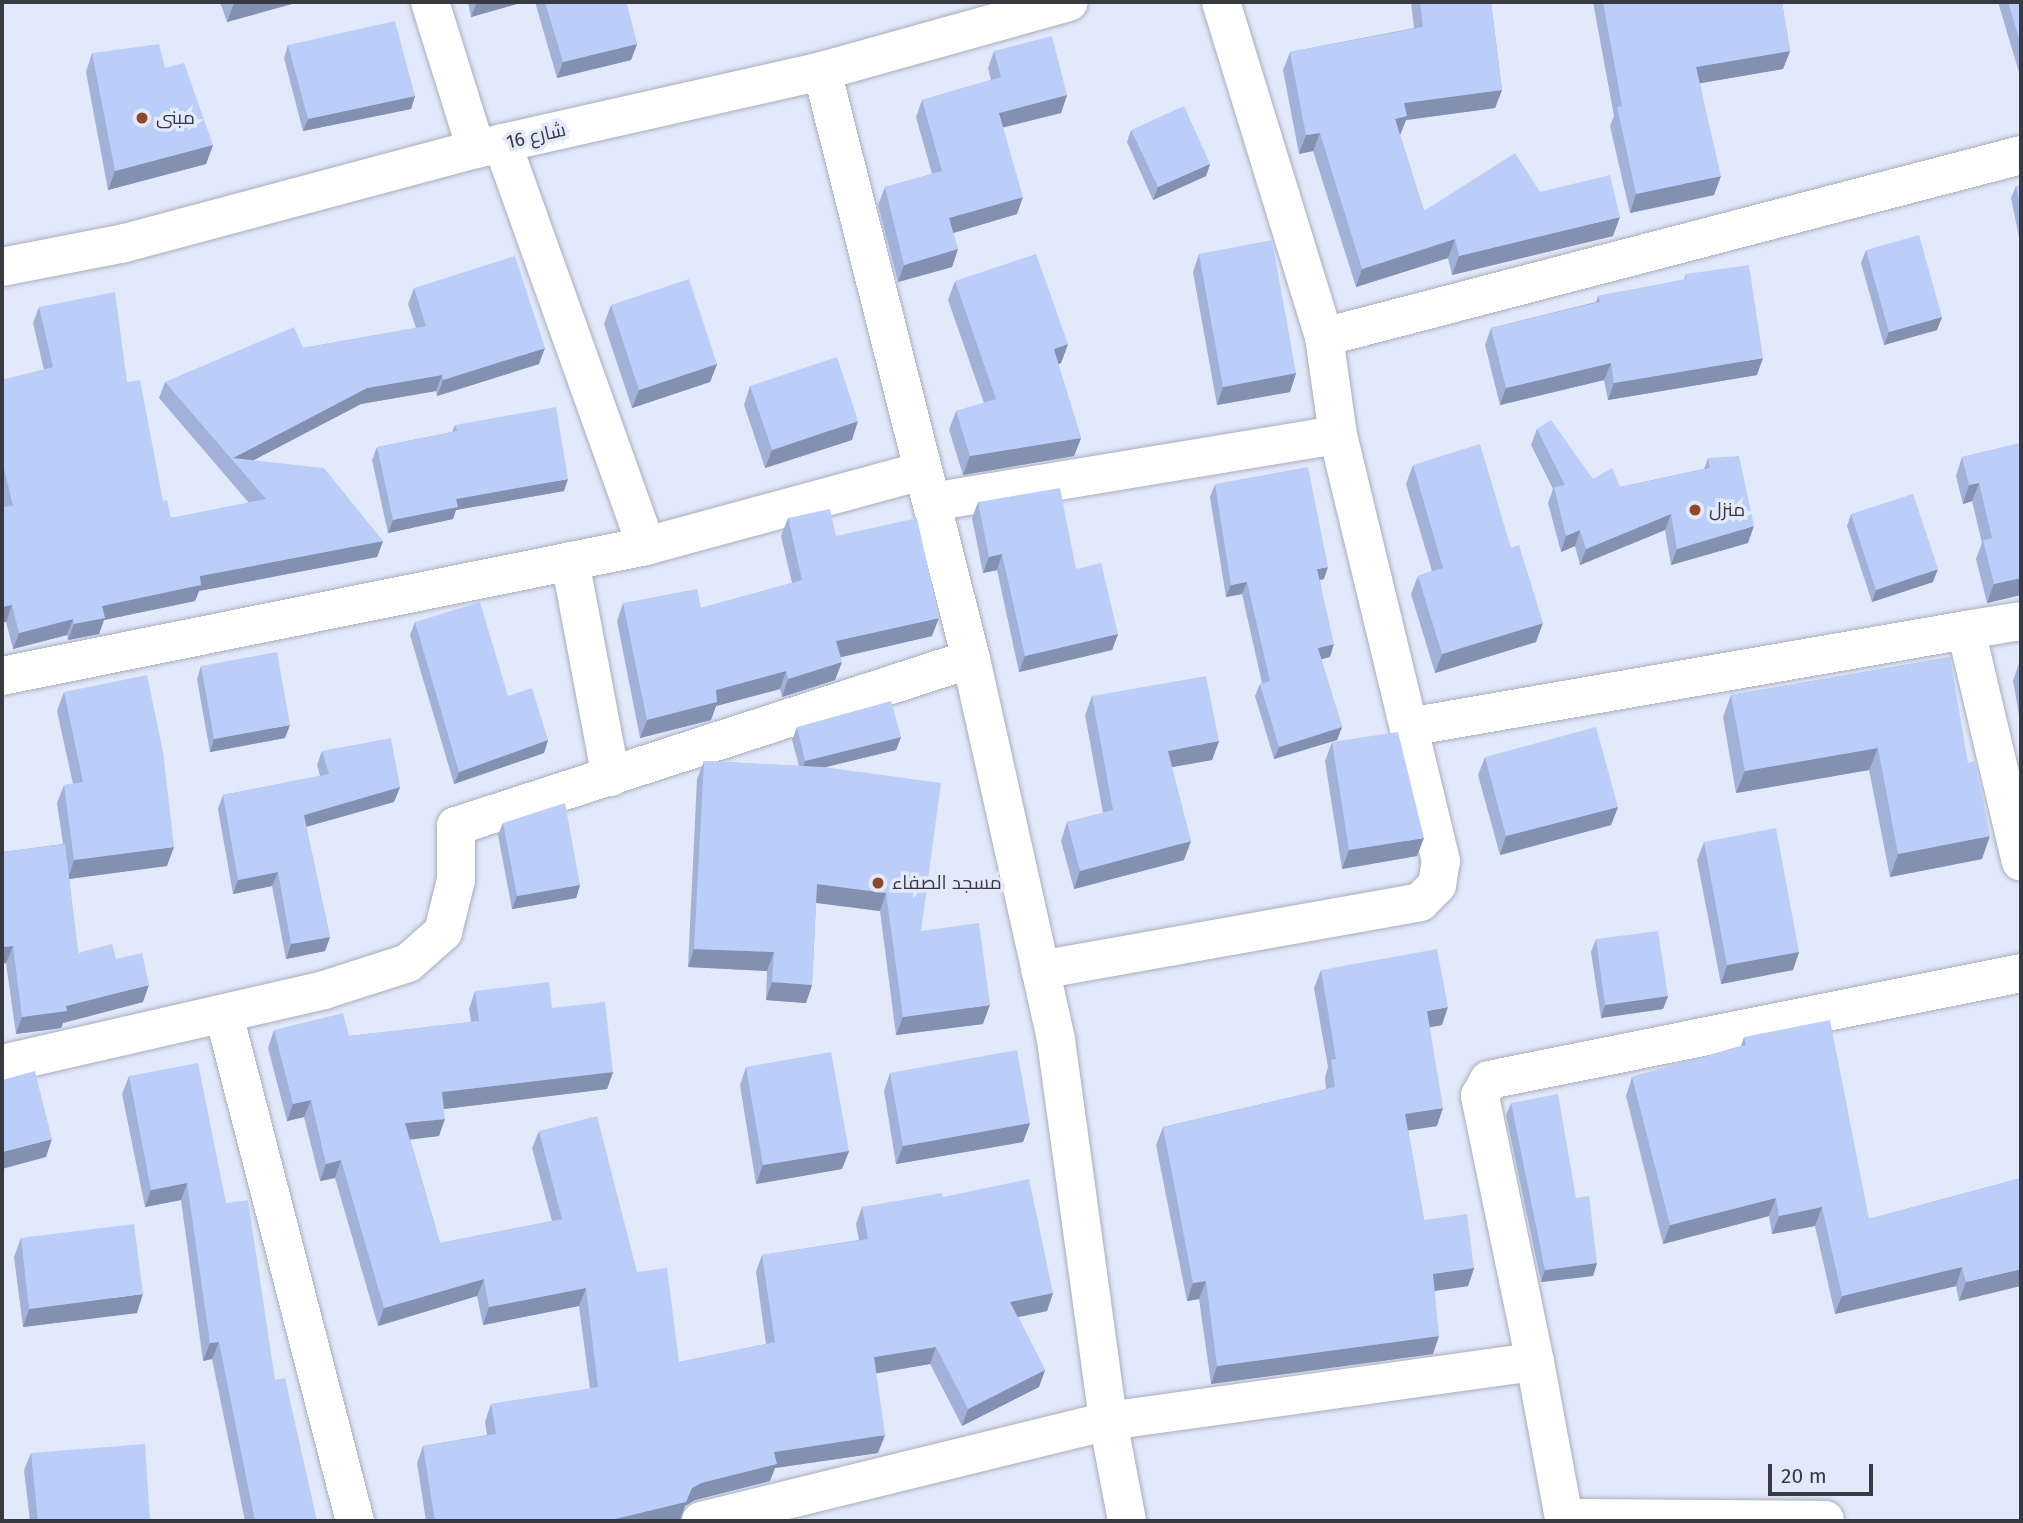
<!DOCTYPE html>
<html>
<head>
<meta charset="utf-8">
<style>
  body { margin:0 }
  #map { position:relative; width:2023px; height:1523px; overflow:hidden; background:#e2e9fb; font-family:"Fira Sans",Cairo,sans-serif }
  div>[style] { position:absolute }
  .roads { filter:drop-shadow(0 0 2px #a7aebe) drop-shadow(0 0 2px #a7aebe) }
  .minor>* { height:38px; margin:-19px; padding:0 19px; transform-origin:19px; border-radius:19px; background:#fff }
  .wall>* { inset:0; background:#a1b1d7 }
  .shaded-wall>* { inset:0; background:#8390af }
  .building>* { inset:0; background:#bbcefa }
  .dots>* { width:19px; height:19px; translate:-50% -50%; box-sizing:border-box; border:4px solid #e2e9fb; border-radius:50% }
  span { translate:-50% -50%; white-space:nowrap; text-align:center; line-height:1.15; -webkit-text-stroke:7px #e2e9fb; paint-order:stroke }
  .poi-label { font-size:19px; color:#373a41 }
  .left { translate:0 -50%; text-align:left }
  .street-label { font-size:19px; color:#373a41 }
  .frame { position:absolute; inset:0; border:4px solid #373a41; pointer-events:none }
  .scale { position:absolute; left:1768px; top:1464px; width:105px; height:32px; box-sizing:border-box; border:4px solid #373a41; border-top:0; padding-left:9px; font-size:21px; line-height:24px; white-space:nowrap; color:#373a41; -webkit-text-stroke:5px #e2e9fb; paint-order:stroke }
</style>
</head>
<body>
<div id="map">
  <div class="roads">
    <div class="minor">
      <div style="left:430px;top:2px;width:154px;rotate:72.6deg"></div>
      <div style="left:1221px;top:2px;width:350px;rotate:72.9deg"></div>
      <div style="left:822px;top:71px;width:607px;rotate:75.78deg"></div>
      <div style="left:971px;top:659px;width:390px;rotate:77.4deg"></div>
      <div style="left:1056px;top:1040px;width:385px;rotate:82.2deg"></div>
      <div style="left:1108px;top:1421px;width:102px;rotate:79.2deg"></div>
      <div style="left:502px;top:143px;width:428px;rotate:70.3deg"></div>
      <div style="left:2px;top:267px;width:125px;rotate:-11deg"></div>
      <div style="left:125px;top:243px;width:363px;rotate:-15deg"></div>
      <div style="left:476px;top:149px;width:355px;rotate:-12.7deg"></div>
      <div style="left:822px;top:71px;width:256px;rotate:-15.6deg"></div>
      <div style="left:932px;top:502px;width:411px;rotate:-9.4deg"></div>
      <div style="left:1338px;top:435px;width:99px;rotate:-98.1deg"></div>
      <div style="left:1324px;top:337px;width:720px;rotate:-14.63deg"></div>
      <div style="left:570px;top:561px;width:220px;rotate:79.3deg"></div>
      <div style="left:2021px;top:621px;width:56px;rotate:170.7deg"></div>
      <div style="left:1966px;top:630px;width:238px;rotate:76.7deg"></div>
      <div style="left:2px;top:676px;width:657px;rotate:-11.41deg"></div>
      <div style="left:646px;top:546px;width:286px;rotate:-15.2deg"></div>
      <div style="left:1409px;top:727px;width:565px;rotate:-9.88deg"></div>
      <div style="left:1040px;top:970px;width:386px;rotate:-10.1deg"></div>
      <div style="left:1420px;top:902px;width:24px;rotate:-45deg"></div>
      <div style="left:1437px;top:885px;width:24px;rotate:-81deg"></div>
      <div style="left:1441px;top:861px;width:438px;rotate:-103.6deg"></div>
      <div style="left:224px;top:1015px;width:523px;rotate:75.49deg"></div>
      <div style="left:2px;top:1064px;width:330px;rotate:-12.9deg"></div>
      <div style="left:324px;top:990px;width:88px;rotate:-17.8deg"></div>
      <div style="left:408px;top:963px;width:47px;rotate:-41.5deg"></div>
      <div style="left:443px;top:932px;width:54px;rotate:-76deg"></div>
      <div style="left:456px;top:880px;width:54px;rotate:-90deg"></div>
      <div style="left:456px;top:826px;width:541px;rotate:-17.97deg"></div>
      <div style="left:1535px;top:1362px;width:272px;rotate:-101.7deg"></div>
      <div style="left:1480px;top:1096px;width:18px;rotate:-61deg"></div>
      <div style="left:1489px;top:1080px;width:543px;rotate:-11.37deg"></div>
      <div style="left:701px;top:1521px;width:419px;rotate:-13.8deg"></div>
      <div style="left:1108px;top:1421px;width:431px;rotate:-7.9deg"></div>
      <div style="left:1535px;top:1362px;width:159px;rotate:79.5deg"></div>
      <div style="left:1564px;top:1518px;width:261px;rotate:0.4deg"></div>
    </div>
  </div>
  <div class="wall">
    <div style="clip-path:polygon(220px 2px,299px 2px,227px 22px)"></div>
    <div style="clip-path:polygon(468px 2px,524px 2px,471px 17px)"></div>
    <div style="clip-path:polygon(535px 2px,626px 2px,637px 44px,631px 60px,557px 78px)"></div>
    <div style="clip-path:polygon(1411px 2px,1491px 2px,1502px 90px,1495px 108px,1406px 120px,1400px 135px,1424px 211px,1540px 192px,1613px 236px,1452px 275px,1448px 258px,1356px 287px,1313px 151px,1299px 154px,1283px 70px,1290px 52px,1414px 28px)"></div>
    <div style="clip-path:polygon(1593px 2px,1782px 2px,1790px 51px,1783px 69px,1700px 83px,1714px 195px,1630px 213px,1610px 126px,1614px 116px)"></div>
    <div style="clip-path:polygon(1998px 2px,2021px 2px,2021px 79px)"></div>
    <div style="clip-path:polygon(288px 45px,415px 96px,411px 109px,303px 131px,284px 58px)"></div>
    <div style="clip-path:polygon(994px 51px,1067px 95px,1061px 113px,1003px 127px,1017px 214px,953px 233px,958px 249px,952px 267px,898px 282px,878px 205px,885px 187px,932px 174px,916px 117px,922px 100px,991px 80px,988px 68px)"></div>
    <div style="clip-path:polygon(92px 53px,165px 68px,213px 145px,206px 164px,108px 190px,86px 72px)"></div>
    <div style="clip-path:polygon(1131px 130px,1210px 164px,1206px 176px,1153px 200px,1127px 142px)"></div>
    <div style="clip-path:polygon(2021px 185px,2021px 247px,2011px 198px,2016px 186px)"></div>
    <div style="clip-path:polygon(1866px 250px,1942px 317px,1937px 330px,1884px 345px,1861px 263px)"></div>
    <div style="clip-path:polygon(1199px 254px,1296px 373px,1290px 392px,1217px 405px,1193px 272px)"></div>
    <div style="clip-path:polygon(1686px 274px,1757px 375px,1608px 400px,1604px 380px,1500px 405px,1485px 345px,1491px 328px,1596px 302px,1598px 296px,1684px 280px)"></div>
    <div style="clip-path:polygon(955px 281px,1068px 344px,1061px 363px,1058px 364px,1081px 438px,1074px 456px,963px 475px,949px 430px,956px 411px,984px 403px,948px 300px)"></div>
    <div style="clip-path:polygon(414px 288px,539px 364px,437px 396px,436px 391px,361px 404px,253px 460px,383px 541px,377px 557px,199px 591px,195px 601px,104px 620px,99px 634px,68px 640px,67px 635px,13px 649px,6px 622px,2px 622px,2px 507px,4px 507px,2px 499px,2px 380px,44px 370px,33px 323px,39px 307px,127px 382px,163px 501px,171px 518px,249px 503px,159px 398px,165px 382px,303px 348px,416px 328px,408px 304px)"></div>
    <div style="clip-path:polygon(611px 305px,717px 364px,710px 382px,632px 408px,604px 324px)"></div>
    <div style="clip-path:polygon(750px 386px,852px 440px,765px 468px,744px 405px)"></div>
    <div style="clip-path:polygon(455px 425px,564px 491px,456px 510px,453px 519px,388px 533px,372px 460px,377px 447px,452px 432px)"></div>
    <div style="clip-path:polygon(1537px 429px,1593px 479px,1620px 487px,1704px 469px,1708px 458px,1748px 543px,1671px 565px,1665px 530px,1580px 565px,1575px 546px,1561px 552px,1548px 503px,1553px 489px,1531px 445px)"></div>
    <div style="clip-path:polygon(2021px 443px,2021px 595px,1987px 603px,1976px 559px,1982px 543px,1972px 501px,1963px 504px,1956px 476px,1962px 457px)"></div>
    <div style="clip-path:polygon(1413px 465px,1536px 642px,1435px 673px,1411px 594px,1418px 576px,1432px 571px,1406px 484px)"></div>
    <div style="clip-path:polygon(1215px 484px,1324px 579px,1320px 580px,1330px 657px,1321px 659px,1342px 727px,1337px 740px,1274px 759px,1255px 696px,1260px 684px,1262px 683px,1242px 594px,1226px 597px,1210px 497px)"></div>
    <div style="clip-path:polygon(978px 502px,1076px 569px,1118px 634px,1112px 650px,1019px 672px,997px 570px,983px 573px,972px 518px)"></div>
    <div style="clip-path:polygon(1851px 514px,1933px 582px,1872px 602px,1847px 526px)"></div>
    <div style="clip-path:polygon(788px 518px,836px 536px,932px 636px,840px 657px,835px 680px,782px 697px,780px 689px,716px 706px,711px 720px,640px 738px,617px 621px,623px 603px,701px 608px,792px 583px,781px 536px)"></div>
    <div style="clip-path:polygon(415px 622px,508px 696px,548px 740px,544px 753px,454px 784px,410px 635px)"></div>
    <div style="clip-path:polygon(1950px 657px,1982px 859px,1890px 877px,1869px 770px,1736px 793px,1723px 717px,1731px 695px)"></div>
    <div style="clip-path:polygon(2019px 663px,2021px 674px,2021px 726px,2013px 681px)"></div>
    <div style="clip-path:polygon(201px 666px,285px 738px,210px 752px,197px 679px)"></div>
    <div style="clip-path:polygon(64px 692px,167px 866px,69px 879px,78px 953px,116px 959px,143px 1002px,63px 1023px,61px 1028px,16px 1034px,6px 963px,2px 964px,2px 852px,63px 844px,57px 803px,64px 785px,73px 784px,57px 711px)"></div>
    <div style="clip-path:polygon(1092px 696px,1219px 741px,1212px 760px,1172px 767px,1184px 860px,1074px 889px,1061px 841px,1067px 822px,1103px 813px,1085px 715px)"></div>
    <div style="clip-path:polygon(797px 727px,901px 737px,896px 750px,826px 767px,921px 931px,983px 1024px,896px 1035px,880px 911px,816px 903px,812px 985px,806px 1003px,766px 1000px,767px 971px,688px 967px,697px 779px,704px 761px,799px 766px,792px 740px)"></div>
    <div style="clip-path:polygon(1332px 742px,1417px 856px,1342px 869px,1325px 761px)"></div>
    <div style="clip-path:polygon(322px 751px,400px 787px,394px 802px,306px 827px,330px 937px,325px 951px,286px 959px,272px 886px,233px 894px,218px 809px,223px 795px,320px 776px,317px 765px)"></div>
    <div style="clip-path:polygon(1485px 757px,1618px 807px,1611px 825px,1500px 855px,1478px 775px)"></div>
    <div style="clip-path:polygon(503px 823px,580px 885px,576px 898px,512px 909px,498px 835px)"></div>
    <div style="clip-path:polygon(1704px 842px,1799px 952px,1793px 970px,1721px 984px,1697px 860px)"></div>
    <div style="clip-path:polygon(1596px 939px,1668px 996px,1663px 1009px,1601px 1018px,1591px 952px)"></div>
    <div style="clip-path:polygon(1321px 970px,1442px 1025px,1430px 1027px,1437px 1126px,1408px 1130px,1424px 1220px,1474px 1268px,1468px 1286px,1435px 1291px,1433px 1354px,1211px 1384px,1199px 1299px,1187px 1301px,1156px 1145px,1163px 1127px,1326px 1089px,1325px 1078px,1328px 1067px,1314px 988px)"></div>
    <div style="clip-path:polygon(475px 991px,552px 1008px,613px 1072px,607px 1089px,444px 1109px,439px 1136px,410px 1139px,440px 1243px,552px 1221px,532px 1148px,539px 1131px,637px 1272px,679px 1362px,766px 1344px,756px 1272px,762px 1255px,859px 1240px,856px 1224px,862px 1207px,943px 1197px,1053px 1293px,1047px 1311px,1018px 1317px,1045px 1370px,1039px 1387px,962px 1426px,930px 1364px,876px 1373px,878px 1453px,775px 1468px,770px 1481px,695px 1500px,685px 1506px,680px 1520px,673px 1521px,426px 1521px,417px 1463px,423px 1446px,487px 1435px,485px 1422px,491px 1404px,590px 1389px,579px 1306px,483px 1325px,477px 1296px,378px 1326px,335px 1178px,320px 1181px,304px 1117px,287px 1121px,268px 1048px,274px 1030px,349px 1036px,471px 1022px,469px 1009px)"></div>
    <div style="clip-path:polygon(1744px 1037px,1869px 1219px,2021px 1178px,1959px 1301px,1956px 1286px,1835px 1314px,1815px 1226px,1772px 1234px,1769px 1216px,1663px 1244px,1626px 1096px,1632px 1077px,1741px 1046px)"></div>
    <div style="clip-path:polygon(746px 1067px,849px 1151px,842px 1169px,756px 1184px,740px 1085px)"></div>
    <div style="clip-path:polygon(890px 1073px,1030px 1123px,1023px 1142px,896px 1164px,884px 1091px)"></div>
    <div style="clip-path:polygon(129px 1076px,226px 1203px,275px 1380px,317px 1521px,245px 1521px,212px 1359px,203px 1361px,181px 1200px,145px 1207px,122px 1094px)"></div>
    <div style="clip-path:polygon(1511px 1103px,1576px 1198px,1597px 1263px,1593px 1276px,1541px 1282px,1506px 1115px)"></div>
    <div style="clip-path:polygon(21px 1238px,137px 1313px,23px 1327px,14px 1257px)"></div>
    <div style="clip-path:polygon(31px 1453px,150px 1521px,30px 1521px,24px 1470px)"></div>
  </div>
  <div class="shaded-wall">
    <div style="clip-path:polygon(239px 2px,299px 2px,227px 22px,234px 3px)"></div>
    <div style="clip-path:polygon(477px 2px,524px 2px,471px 17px)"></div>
    <div style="clip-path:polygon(637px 44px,631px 60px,557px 78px,563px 62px)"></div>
    <div style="clip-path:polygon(1790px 51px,1783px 69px,1690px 85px,1696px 67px)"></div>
    <div style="clip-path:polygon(1502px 90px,1495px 108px,1406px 120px,1400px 135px,1395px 119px,1404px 103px)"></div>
    <div style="clip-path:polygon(1067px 95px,1061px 113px,993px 130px,999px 113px)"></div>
    <div style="clip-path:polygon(415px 96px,411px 109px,303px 131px,308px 119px)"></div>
    <div style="clip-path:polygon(1320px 133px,1313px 151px,1299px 154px,1306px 135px)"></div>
    <div style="clip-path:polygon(213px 145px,206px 164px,108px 190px,115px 171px)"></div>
    <div style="clip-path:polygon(1210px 164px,1206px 176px,1153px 200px,1158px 187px)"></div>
    <div style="clip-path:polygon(1721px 176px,1714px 195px,1630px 213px,1636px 194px)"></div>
    <div style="clip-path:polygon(1023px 197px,1017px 214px,943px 236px,949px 218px)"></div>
    <div style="clip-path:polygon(1620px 217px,1613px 236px,1452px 275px,1459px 256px)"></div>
    <div style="clip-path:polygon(1455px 239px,1448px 258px,1356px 287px,1362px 269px)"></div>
    <div style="clip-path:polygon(958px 249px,952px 267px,898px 282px,904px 265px)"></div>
    <div style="clip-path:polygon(1942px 317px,1937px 330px,1884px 345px,1889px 332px)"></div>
    <div style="clip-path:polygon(1068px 344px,1061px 363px,1047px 368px,1054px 349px)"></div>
    <div style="clip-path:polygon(545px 348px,539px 364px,437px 396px,443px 380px)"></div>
    <div style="clip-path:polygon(1763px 358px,1757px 375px,1608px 400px,1614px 383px)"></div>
    <div style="clip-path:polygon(1611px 363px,1604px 380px,1500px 405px,1506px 388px)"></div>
    <div style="clip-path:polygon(717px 364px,710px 382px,632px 408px,639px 390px)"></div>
    <div style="clip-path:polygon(1296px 373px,1290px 392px,1217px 405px,1223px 387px)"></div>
    <div style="clip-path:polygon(442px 375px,436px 391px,361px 404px,239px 468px,233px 458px,367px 388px)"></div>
    <div style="clip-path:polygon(858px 421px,852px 440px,765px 468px,772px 450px)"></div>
    <div style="clip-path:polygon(1081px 438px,1074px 456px,963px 475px,970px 456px)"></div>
    <div style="clip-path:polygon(568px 479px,564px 491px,456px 510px,453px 519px,388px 533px,393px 520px,456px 499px)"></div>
    <div style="clip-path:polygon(1979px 483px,1972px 501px,1963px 504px,1969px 485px)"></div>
    <div style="clip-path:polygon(1671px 514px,1665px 530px,1580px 565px,1586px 549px)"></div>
    <div style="clip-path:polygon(1754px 526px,1748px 543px,1671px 565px,1677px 549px)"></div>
    <div style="clip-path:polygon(1580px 530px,1575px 546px,1561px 552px,1566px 536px)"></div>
    <div style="clip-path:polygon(383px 541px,377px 557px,199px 591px,195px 601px,104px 620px,99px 634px,68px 640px,74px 624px,102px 606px,200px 576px)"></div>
    <div style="clip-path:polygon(1002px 554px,997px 570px,983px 573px,989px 557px)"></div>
    <div style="clip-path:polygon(1328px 567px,1324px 579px,1313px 581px,1317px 569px)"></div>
    <div style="clip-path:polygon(1938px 569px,1933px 582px,1872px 602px,1876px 590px)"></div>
    <div style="clip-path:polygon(2021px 578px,2021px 595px,1987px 603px,1994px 584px)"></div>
    <div style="clip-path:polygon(1247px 582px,1242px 594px,1226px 597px,1231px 585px)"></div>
    <div style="clip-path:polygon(12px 605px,6px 622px,2px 622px,2px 607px)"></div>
    <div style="clip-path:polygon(939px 618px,932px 636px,829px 660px,836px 641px)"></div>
    <div style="clip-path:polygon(73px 619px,67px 635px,13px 649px,19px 633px)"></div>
    <div style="clip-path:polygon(1543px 623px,1536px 642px,1435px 673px,1442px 654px)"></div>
    <div style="clip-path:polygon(1118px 634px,1112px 650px,1019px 672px,1025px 656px)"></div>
    <div style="clip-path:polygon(1334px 644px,1330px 657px,1314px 661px,1318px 648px)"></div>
    <div style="clip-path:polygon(842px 662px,835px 680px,782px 697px,788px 679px)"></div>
    <div style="clip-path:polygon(786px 671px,780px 689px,716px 706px,711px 720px,640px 738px,647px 720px,716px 690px)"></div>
    <div style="clip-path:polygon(290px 725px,285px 738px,210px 752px,214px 739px)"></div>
    <div style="clip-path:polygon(1342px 727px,1337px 740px,1274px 759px,1279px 747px)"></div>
    <div style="clip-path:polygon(901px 737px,896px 750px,801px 773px,805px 761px)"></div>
    <div style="clip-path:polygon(548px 740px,544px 753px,454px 784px,459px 772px)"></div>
    <div style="clip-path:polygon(1219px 741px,1212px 760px,1161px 769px,1168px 751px)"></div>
    <div style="clip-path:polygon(1878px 748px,1869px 770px,1736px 793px,1745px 771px)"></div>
    <div style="clip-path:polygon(400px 787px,394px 802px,298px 829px,304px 815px)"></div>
    <div style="clip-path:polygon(1618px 807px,1611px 825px,1500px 855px,1506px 836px)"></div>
    <div style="clip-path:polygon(1990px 836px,1982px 859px,1890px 877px,1898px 854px)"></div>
    <div style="clip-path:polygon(1424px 838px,1417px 856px,1342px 869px,1349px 850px)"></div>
    <div style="clip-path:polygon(1191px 841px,1184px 860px,1074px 889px,1080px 871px)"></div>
    <div style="clip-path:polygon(174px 847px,167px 866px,68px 879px,74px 860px)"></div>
    <div style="clip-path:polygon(278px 872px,272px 886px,233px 894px,238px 880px)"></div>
    <div style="clip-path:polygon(817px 884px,886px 893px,880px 911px,810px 902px)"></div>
    <div style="clip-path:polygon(580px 885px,576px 898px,512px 909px,517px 896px)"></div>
    <div style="clip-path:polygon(330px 937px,325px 951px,286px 959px,291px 944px)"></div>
    <div style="clip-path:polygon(13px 946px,6px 963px,2px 964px,2px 947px)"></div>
    <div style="clip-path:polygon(694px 949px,774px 952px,767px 971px,688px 967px)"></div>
    <div style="clip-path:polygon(1799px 952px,1793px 970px,1721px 984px,1727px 965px)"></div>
    <div style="clip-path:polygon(772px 982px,812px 985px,806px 1003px,766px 1000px)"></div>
    <div style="clip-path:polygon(149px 985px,143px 1002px,63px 1023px,61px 1028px,16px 1034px,22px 1017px)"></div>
    <div style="clip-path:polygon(1668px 996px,1663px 1009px,1601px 1018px,1605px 1005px)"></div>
    <div style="clip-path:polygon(990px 1005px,983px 1024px,896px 1035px,903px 1017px)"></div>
    <div style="clip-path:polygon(1448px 1007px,1442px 1025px,1421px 1029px,1427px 1011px)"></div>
    <div style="clip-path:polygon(613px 1072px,607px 1089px,436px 1110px,442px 1092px)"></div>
    <div style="clip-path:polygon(311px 1100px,304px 1117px,287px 1121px,293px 1104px)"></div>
    <div style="clip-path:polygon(1443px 1108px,1437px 1126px,1398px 1132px,1405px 1114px)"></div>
    <div style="clip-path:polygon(445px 1119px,439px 1136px,399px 1141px,405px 1123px)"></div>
    <div style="clip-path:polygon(1030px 1123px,1023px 1142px,896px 1164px,903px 1146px)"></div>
    <div style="clip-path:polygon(52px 1139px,46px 1157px,2px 1169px,2px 1152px)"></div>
    <div style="clip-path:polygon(849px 1151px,842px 1169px,756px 1184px,763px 1165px)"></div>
    <div style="clip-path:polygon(341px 1160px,335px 1178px,320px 1181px,326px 1164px)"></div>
    <div style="clip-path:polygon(187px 1183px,181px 1200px,145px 1207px,151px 1190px)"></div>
    <div style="clip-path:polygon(1776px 1198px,1769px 1216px,1663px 1244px,1670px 1225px)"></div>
    <div style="clip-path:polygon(1822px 1207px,1815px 1226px,1772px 1234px,1779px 1216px)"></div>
    <div style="clip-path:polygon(1597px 1263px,1593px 1276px,1541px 1282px,1545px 1270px)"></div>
    <div style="clip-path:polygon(1962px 1267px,1956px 1286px,1835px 1314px,1842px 1296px)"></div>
    <div style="clip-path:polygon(1474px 1268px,1468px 1286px,1426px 1292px,1433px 1274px)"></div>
    <div style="clip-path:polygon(2021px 1269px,2021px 1286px,1959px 1301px,1966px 1282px)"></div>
    <div style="clip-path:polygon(484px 1279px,477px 1296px,378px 1326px,384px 1308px)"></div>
    <div style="clip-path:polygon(1206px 1281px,1199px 1299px,1187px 1301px,1193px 1283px)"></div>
    <div style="clip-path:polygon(586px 1288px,579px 1306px,483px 1325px,489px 1307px)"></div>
    <div style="clip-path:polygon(1053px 1293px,1047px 1311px,1004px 1320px,1010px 1302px)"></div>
    <div style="clip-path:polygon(143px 1294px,137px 1313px,23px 1327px,29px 1309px)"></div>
    <div style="clip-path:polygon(1439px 1336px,1433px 1354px,1211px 1384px,1217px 1366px)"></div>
    <div style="clip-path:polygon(219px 1342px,212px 1359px,203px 1361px,210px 1343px)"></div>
    <div style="clip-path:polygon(936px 1347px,930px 1364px,867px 1375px,874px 1357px)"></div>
    <div style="clip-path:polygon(1045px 1370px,1039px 1387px,962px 1426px,968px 1409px)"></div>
    <div style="clip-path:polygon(885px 1435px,878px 1453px,775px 1468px,770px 1481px,695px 1500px,685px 1506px,680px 1520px,673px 1521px,607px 1521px,692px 1488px,701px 1483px,774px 1452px)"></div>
  </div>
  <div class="building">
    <div style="clip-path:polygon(545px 2px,626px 2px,637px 44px,563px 62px)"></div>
    <div style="clip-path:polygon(1420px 2px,1491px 2px,1502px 90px,1404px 103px,1407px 116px,1395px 119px,1424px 211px,1515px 153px,1540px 192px,1610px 175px,1620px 217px,1459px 256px,1455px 239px,1362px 269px,1320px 133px,1306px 135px,1290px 52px,1423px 27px)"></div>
    <div style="clip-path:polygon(1603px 2px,1782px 2px,1790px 51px,1696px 67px,1721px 176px,1636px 194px,1617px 107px,1622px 106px)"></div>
    <div style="clip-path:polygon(2008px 2px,2021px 2px,2021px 45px)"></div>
    <div style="clip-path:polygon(395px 21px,415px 96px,308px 119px,288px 45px)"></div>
    <div style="clip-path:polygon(1052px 36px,1067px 95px,999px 113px,1023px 197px,949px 218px,958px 249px,904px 265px,885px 187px,942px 171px,922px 100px,1001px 77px,994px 51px)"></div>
    <div style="clip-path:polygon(159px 44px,165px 68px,184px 63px,213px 145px,115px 171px,92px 53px)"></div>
    <div style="clip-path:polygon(1184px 106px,1210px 164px,1158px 187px,1131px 130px)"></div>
    <div style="clip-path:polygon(2021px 185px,2021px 212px,2016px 186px)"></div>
    <div style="clip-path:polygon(1919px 235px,1942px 317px,1889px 332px,1866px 250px)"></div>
    <div style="clip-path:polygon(1272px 240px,1296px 373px,1223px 387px,1199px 254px)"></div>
    <div style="clip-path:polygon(1036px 254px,1068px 344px,1054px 349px,1081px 438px,970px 456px,956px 411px,996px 399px,955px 281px)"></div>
    <div style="clip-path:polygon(515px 256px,545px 348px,443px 380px,442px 375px,367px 388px,233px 458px,324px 468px,383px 541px,200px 576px,201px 585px,102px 606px,105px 618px,74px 624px,73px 619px,19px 633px,12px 605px,2px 607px,2px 507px,13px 506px,2px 460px,2px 380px,53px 367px,39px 307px,115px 292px,127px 382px,140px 380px,163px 501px,167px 500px,171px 518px,266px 499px,165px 382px,294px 327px,303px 348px,426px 326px,414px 288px)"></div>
    <div style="clip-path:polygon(1749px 265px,1763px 358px,1614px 383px,1611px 363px,1506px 388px,1491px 328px,1600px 302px,1598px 296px,1686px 279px,1686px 274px)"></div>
    <div style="clip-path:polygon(689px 279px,717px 364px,639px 390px,611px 305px)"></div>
    <div style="clip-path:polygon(837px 357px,858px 421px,772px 450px,750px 386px)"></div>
    <div style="clip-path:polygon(556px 407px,568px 479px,456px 499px,458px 507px,393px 520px,377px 447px,457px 431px,455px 425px)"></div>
    <div style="clip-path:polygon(1551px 420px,1593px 479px,1612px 468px,1620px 487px,1710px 468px,1708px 458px,1739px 456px,1754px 526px,1677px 549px,1671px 514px,1586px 549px,1580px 530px,1566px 536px,1554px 487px,1565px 485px,1537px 429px)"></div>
    <div style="clip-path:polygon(2021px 443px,2021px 578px,1994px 584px,1983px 540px,1992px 538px,1979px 483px,1969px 485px,1962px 457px)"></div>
    <div style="clip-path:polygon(1480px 444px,1511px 548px,1519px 545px,1543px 623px,1442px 654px,1418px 576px,1443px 568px,1413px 465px)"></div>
    <div style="clip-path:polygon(1308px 467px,1328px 567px,1317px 569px,1334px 644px,1318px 648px,1342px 727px,1279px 747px,1260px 684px,1270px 681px,1247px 582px,1231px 585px,1215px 484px)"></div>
    <div style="clip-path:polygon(1060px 488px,1076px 569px,1101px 563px,1118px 634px,1025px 656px,1002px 554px,989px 557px,978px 502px)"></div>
    <div style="clip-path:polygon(1913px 494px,1938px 569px,1876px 590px,1851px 514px)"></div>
    <div style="clip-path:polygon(830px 509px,836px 536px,917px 518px,939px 618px,836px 641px,842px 662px,788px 679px,786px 671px,716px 690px,717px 702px,647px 720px,623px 603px,697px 589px,701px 608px,802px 580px,788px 518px)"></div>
    <div style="clip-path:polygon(480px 602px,508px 696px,532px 688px,548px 740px,459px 772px,415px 622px)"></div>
    <div style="clip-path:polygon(277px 652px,290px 725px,214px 739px,201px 666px)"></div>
    <div style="clip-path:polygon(1950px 657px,1968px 763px,1976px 761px,1990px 836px,1898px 854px,1878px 748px,1745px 771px,1731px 695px)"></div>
    <div style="clip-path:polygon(147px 675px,163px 752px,174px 847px,74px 860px,64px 785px,83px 782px,64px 692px)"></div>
    <div style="clip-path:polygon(1206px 676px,1219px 741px,1168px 751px,1191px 841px,1080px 871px,1067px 822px,1113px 810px,1092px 696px)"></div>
    <div style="clip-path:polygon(891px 701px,901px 737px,805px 761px,797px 727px)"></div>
    <div style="clip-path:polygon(1596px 727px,1618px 807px,1506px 836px,1485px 757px)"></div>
    <div style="clip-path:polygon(1398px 732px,1424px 838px,1349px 850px,1332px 742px)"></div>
    <div style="clip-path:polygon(391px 738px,400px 787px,304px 815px,330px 937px,291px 944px,278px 872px,238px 880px,223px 795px,329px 774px,322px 751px)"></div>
    <div style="clip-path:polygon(704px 761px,823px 767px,941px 783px,921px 931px,979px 923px,990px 1005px,903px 1017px,886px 893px,817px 884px,812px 985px,772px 982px,774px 952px,694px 949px)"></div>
    <div style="clip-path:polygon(565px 803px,580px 885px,517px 896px,503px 823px)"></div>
    <div style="clip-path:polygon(1776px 828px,1799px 952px,1727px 965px,1704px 842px)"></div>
    <div style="clip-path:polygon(65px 844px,78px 953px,112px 944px,116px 959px,142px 953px,149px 985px,66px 1006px,67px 1011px,22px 1017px,13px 946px,2px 947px,2px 852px)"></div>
    <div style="clip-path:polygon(1658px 931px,1668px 996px,1605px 1005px,1596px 939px)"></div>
    <div style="clip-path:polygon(1437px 949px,1448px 1007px,1427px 1011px,1443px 1108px,1405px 1114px,1424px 1220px,1467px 1214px,1474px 1268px,1433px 1274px,1439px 1336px,1217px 1366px,1206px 1281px,1193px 1283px,1163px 1127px,1335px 1087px,1331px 1060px,1336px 1059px,1321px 970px)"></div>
    <div style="clip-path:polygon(549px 982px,552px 1008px,605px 1002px,613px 1072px,442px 1092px,445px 1119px,405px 1123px,440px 1243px,562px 1219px,539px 1131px,597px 1116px,637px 1272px,667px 1268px,679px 1362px,775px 1342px,762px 1255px,868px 1239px,862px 1207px,942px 1193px,943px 1197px,1029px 1179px,1053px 1293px,1010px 1302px,1045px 1370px,968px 1409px,936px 1347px,874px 1357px,885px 1435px,774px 1452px,777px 1464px,701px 1483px,692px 1488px,686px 1502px,607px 1521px,435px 1521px,423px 1446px,496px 1434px,491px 1404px,598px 1387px,586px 1288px,489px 1307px,484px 1279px,384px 1308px,341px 1160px,326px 1164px,311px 1100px,293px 1104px,274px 1030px,343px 1013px,349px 1036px,479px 1021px,475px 991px)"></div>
    <div style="clip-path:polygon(1830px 1020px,1869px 1219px,2021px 1178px,2021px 1269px,1966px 1282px,1962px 1267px,1842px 1296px,1822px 1207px,1779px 1216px,1776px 1198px,1670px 1225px,1632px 1077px,1746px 1045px,1744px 1037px)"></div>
    <div style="clip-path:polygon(1017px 1050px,1030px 1123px,903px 1146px,890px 1073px)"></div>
    <div style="clip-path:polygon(831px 1052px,849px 1151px,763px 1165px,746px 1067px)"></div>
    <div style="clip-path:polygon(198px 1063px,226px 1203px,248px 1200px,275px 1380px,285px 1378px,317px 1521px,255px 1521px,219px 1342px,210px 1343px,187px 1183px,151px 1190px,129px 1076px)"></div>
    <div style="clip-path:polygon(35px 1071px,52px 1139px,2px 1152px,2px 1080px)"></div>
    <div style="clip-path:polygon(1558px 1094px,1576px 1198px,1589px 1196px,1597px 1263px,1545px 1270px,1511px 1103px)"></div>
    <div style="clip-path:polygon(134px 1224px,143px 1294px,29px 1309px,21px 1238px)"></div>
    <div style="clip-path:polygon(145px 1444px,150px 1521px,38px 1521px,31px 1453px)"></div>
  </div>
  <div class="dots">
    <div style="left:142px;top:118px;background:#8f4726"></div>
    <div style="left:1695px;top:510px;background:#8f4726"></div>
    <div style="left:878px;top:883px;background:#8f4726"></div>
  </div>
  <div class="poi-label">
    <span class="left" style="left:156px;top:118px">مبنى</span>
    <span class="left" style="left:1709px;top:510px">منزل</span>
    <span class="left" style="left:892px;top:883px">مسجد الصفاء</span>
  </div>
  <div class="street-label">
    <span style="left:536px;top:136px;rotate:-13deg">شارع 16</span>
  </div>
  <div class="frame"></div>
  <div class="scale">20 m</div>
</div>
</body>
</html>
